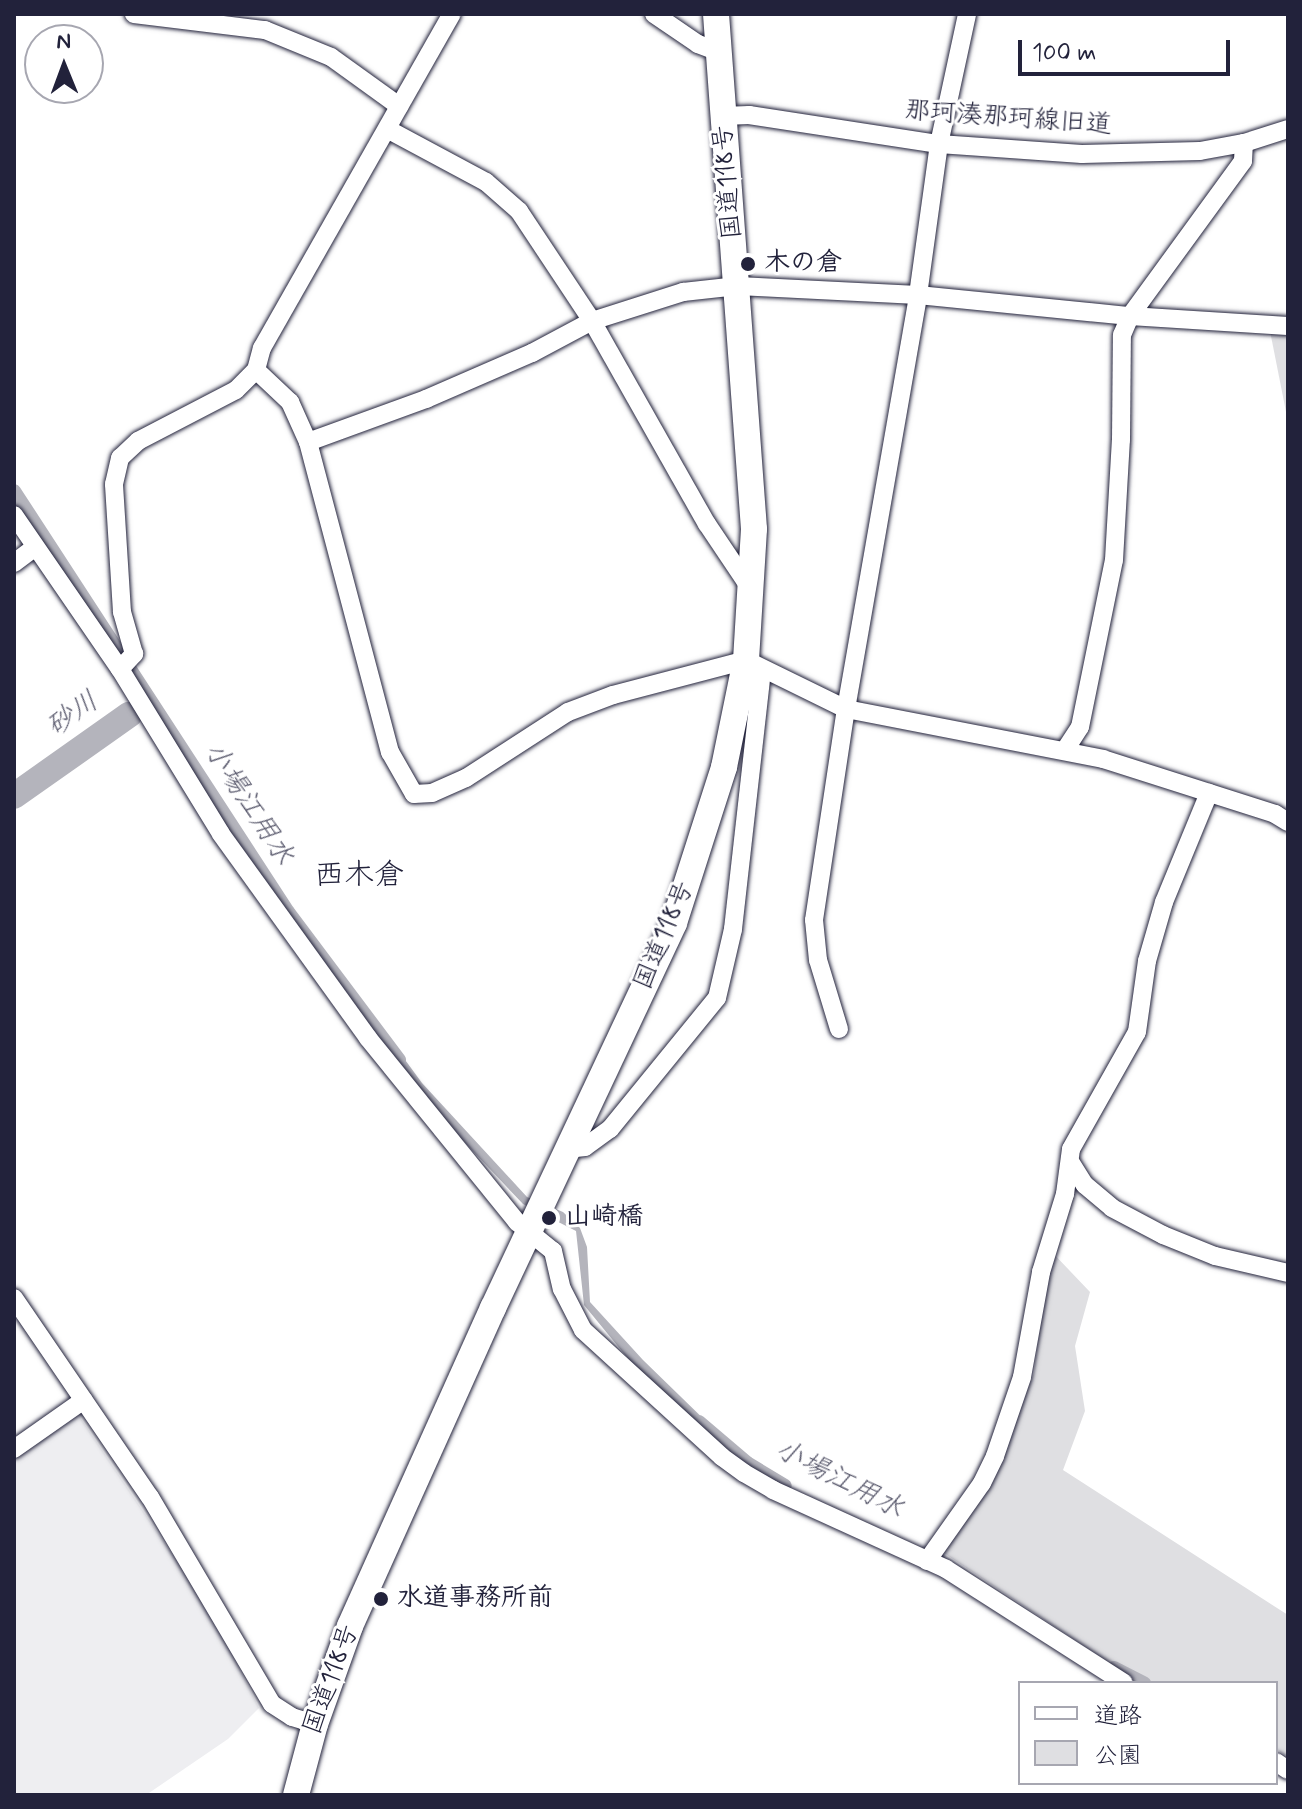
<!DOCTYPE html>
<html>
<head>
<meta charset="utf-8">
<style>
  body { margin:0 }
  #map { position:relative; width:1302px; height:1809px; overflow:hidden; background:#fff; font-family:Mynerve,"Klee One",sans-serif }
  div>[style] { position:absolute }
  .built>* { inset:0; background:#eeeef1 }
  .green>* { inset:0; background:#dfdfe2 }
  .water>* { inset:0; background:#b4b4bc }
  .canal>* { height:14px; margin:-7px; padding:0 7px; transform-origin:7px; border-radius:7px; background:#b4b4bc }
  .river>* { height:26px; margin:-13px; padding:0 13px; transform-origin:13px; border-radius:13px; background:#b4b4bc }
  .roads { filter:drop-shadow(0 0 2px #22223b) drop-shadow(0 0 2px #22223b) }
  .minor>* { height:18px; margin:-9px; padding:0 9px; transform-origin:9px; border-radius:9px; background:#fff }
  .highway>* { height:26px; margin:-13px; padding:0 13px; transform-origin:13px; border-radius:13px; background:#fff }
  .dots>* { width:22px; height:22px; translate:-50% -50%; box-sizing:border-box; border:4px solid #fff; border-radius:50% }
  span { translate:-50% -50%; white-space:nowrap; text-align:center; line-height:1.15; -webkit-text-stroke:6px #fff; paint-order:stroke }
  .street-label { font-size:26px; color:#22223b }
  .poi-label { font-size:26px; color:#22223b; font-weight:700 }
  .left { translate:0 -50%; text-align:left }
  .water-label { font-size:28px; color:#5c5c6f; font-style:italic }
  .quarter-label { font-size:30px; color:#22223b }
  .frame { position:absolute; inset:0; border:16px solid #22223b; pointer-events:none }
  .legend { position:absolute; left:1018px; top:1681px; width:260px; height:104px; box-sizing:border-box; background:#fff; border:2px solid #a7a7b1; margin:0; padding:10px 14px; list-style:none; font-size:24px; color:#22223b }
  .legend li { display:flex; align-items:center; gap:16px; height:40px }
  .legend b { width:40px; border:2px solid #a7a7b1 }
  .north { position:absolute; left:24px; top:24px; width:80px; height:80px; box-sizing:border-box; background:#fff; border:2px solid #a7a7b1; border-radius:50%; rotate:359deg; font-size:22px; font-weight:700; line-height:32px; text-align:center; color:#22223b }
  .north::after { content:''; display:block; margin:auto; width:28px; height:36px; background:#22223b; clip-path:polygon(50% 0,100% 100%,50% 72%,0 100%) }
  .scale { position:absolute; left:1018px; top:40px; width:212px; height:36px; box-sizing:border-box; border:4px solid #22223b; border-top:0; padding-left:10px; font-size:24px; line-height:28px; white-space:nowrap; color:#22223b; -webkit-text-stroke:6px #fff; paint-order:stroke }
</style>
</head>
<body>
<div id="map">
  <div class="built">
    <div style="clip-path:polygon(75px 1410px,211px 1612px,259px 1708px,228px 1739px,146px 1795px,14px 1795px,14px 1453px)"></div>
  </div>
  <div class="green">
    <div style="clip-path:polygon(1270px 331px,1288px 332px,1288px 422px)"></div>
    <div style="clip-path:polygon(1050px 1250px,1090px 1292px,1075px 1346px,1085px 1411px,1063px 1470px,1288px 1615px,1288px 1757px,1276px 1749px,1276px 1683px,1148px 1683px,1114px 1666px,944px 1553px,999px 1466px,1034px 1373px)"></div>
  </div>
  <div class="water">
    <div style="clip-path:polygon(392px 1042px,422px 1083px,527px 1197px,563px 1212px,580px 1228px,587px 1247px,590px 1302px,643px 1360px,716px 1431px,708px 1438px,635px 1367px,584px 1305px,576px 1231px,523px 1204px,414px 1089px,384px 1048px)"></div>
  </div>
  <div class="canal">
    <div style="left:14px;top:491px;width:502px;rotate:56.94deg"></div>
    <div style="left:288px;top:912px;width:185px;rotate:53.1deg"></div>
    <div style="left:699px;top:1422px;width:63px;rotate:40.5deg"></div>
    <div style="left:747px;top:1463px;width:44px;rotate:31.2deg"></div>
    <div style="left:1114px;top:1668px;width:34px;rotate:27deg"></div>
  </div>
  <div class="river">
    <div style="left:14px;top:796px;width:141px;rotate:-35.2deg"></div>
  </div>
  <div class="roads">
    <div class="minor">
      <div style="left:134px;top:14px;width:132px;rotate:7deg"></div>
      <div style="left:265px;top:30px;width:71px;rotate:22.2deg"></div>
      <div style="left:331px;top:57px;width:84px;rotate:35.8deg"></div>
      <div style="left:654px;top:14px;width:53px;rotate:34.3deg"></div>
      <div style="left:698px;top:44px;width:22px;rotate:21deg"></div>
      <div style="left:723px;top:116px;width:26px;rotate:-2deg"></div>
      <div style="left:749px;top:115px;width:192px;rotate:8.7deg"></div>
      <div style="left:939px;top:144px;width:143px;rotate:4deg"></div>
      <div style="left:1082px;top:154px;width:118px;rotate:-1.5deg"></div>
      <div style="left:1200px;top:151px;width:45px;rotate:-10.3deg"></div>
      <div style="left:1244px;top:143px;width:46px;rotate:-17.7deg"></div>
      <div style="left:389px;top:130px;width:110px;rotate:28.2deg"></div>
      <div style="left:486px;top:182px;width:44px;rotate:41.3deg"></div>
      <div style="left:519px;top:211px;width:132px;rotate:56.4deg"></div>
      <div style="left:592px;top:321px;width:233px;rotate:60.5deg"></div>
      <div style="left:707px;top:524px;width:81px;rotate:56.1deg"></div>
      <div style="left:256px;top:370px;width:47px;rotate:43.3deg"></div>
      <div style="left:290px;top:402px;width:44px;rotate:65.8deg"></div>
      <div style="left:308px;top:442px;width:321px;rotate:75.2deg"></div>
      <div style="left:390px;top:752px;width:48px;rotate:60.3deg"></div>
      <div style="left:414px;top:794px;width:18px;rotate:-3deg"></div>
      <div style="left:432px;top:793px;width:37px;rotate:-24deg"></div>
      <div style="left:466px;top:778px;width:121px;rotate:-32.9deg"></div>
      <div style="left:568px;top:712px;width:48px;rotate:-20.7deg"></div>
      <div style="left:613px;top:695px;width:138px;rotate:-14.7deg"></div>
      <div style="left:746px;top:660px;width:111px;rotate:26.1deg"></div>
      <div style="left:846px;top:709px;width:262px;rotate:11deg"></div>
      <div style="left:1103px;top:759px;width:181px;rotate:17.7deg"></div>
      <div style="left:1275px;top:814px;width:15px;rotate:32deg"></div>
      <div style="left:308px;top:442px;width:126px;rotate:-20deg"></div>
      <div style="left:426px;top:399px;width:116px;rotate:-23.5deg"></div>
      <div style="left:532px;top:353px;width:68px;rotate:-28.1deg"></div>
      <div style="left:592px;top:321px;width:96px;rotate:-17.7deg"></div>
      <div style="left:683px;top:292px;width:55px;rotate:-6.2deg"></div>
      <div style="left:738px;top:286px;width:180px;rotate:2.9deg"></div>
      <div style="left:918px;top:295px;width:213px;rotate:5.7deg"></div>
      <div style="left:1130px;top:316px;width:158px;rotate:3.6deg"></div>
      <div style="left:14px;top:515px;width:187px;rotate:55.5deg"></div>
      <div style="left:120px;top:669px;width:193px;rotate:58.5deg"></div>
      <div style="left:221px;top:834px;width:251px;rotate:54.2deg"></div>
      <div style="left:368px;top:1038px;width:237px;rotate:51deg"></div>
      <div style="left:517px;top:1222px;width:46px;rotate:38.9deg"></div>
      <div style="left:553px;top:1251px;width:39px;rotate:77deg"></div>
      <div style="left:562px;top:1289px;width:46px;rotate:62.9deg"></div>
      <div style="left:583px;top:1330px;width:188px;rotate:42.4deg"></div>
      <div style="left:722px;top:1457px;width:27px;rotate:36deg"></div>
      <div style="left:744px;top:1473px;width:34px;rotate:30deg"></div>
      <div style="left:773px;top:1490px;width:190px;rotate:24.5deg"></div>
      <div style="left:946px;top:1569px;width:211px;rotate:32.6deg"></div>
      <div style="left:14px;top:563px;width:25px;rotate:-37deg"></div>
      <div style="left:120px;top:669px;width:21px;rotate:-47deg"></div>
      <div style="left:134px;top:654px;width:44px;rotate:-105.9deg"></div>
      <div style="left:122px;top:612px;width:128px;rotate:-93.6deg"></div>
      <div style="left:114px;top:484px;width:27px;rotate:-77deg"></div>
      <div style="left:120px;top:458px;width:25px;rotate:-43deg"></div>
      <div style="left:138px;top:441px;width:110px;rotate:-27.5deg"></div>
      <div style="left:236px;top:390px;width:28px;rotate:-45deg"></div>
      <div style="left:256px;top:370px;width:23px;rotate:-75deg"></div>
      <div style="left:262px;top:348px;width:384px;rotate:-60.4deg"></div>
      <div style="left:1065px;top:750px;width:27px;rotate:-57deg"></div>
      <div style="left:1080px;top:727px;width:170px;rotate:-78.5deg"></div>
      <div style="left:1114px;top:560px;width:120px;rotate:-86.7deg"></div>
      <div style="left:1121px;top:440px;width:105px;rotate:-89.5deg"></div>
      <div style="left:1122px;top:335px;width:21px;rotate:-67deg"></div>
      <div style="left:1130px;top:316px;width:192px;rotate:-53.9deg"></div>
      <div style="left:1243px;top:161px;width:18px;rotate:-87deg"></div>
      <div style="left:839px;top:1029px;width:72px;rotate:-106.9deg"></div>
      <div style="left:818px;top:960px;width:40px;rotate:-95.7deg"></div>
      <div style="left:814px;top:920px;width:213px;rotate:-81.4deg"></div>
      <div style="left:846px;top:709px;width:420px;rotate:-80.1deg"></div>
      <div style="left:918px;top:295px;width:152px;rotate:-82.1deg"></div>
      <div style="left:939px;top:144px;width:133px;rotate:-77.8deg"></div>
      <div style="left:567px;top:1149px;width:18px;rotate:-6deg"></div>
      <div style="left:585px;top:1147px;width:31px;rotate:-36deg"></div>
      <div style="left:610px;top:1129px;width:169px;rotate:-50.8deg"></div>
      <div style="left:717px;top:998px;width:71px;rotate:-76.9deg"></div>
      <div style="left:733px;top:929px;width:261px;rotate:-83.6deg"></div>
      <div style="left:1071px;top:1163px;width:26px;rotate:58deg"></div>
      <div style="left:1085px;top:1185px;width:35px;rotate:40deg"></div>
      <div style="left:1112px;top:1208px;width:58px;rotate:27.9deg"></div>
      <div style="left:1163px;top:1235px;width:56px;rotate:22deg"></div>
      <div style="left:1215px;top:1256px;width:75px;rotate:13.1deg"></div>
      <div style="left:14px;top:1298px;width:241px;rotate:55.7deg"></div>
      <div style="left:150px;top:1497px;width:240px;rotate:59.5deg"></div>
      <div style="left:272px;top:1704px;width:24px;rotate:33deg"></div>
      <div style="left:292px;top:1717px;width:24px;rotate:17deg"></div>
      <div style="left:14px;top:1449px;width:85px;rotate:-35deg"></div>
      <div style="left:927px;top:1561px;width:95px;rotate:-54.8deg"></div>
      <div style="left:982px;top:1483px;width:30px;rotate:-64deg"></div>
      <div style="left:995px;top:1456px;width:83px;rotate:-71.1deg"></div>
      <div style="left:1022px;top:1377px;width:107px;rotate:-79.7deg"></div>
      <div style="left:1041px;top:1272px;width:82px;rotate:-72.9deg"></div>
      <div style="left:1065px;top:1194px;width:45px;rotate:-82.4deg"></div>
      <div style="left:1071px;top:1149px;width:134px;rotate:-60.6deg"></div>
      <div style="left:1137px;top:1032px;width:72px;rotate:-82deg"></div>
      <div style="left:1147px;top:961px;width:61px;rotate:-73.9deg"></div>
      <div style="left:1164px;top:902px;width:118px;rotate:-67.6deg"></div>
      <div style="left:1276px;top:1762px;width:14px;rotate:34deg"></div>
    </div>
    <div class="highway">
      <div style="left:296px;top:1795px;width:73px;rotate:-75deg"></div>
      <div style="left:315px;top:1724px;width:104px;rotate:-70.3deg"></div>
      <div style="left:350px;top:1626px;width:349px;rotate:-65.8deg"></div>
      <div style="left:493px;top:1308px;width:425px;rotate:-64.8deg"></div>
      <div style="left:674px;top:923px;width:164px;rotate:-72.2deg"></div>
      <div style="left:724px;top:767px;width:109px;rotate:-78.4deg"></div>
      <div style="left:746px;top:660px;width:131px;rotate:-86.5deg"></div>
      <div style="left:754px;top:529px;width:516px;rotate:-94.22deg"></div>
    </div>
  </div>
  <div class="dots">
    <div style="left:748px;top:264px;background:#22223b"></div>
    <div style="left:549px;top:1218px;background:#22223b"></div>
    <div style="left:381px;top:1599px;background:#22223b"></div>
  </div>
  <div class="street-label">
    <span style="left:1008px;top:119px;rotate:4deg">那珂湊那珂線旧道</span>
    <span style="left:729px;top:182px;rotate:-95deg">国道118号</span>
    <span style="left:665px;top:936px;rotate:-67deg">国道118号</span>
    <span style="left:332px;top:1680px;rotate:-70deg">国道118号</span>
  </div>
  <div class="poi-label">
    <span class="left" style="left:764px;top:264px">木の倉</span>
    <span class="left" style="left:565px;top:1218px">山崎橋</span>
    <span class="left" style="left:397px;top:1599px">水道事務所前</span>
  </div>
  <div class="water-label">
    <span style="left:73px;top:715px;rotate:-35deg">砂川</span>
    <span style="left:248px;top:804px;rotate:57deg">小場江用水</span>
    <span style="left:839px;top:1480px;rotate:27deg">小場江用水</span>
  </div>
  <div class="quarter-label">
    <span style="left:359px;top:876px">西木倉</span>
  </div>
  <div class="frame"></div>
  <ul class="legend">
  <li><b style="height:10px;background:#fff"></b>道路</li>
  <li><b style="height:22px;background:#dfdfe2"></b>公園</li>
  </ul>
  <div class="north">N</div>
  <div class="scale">100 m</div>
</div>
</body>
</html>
